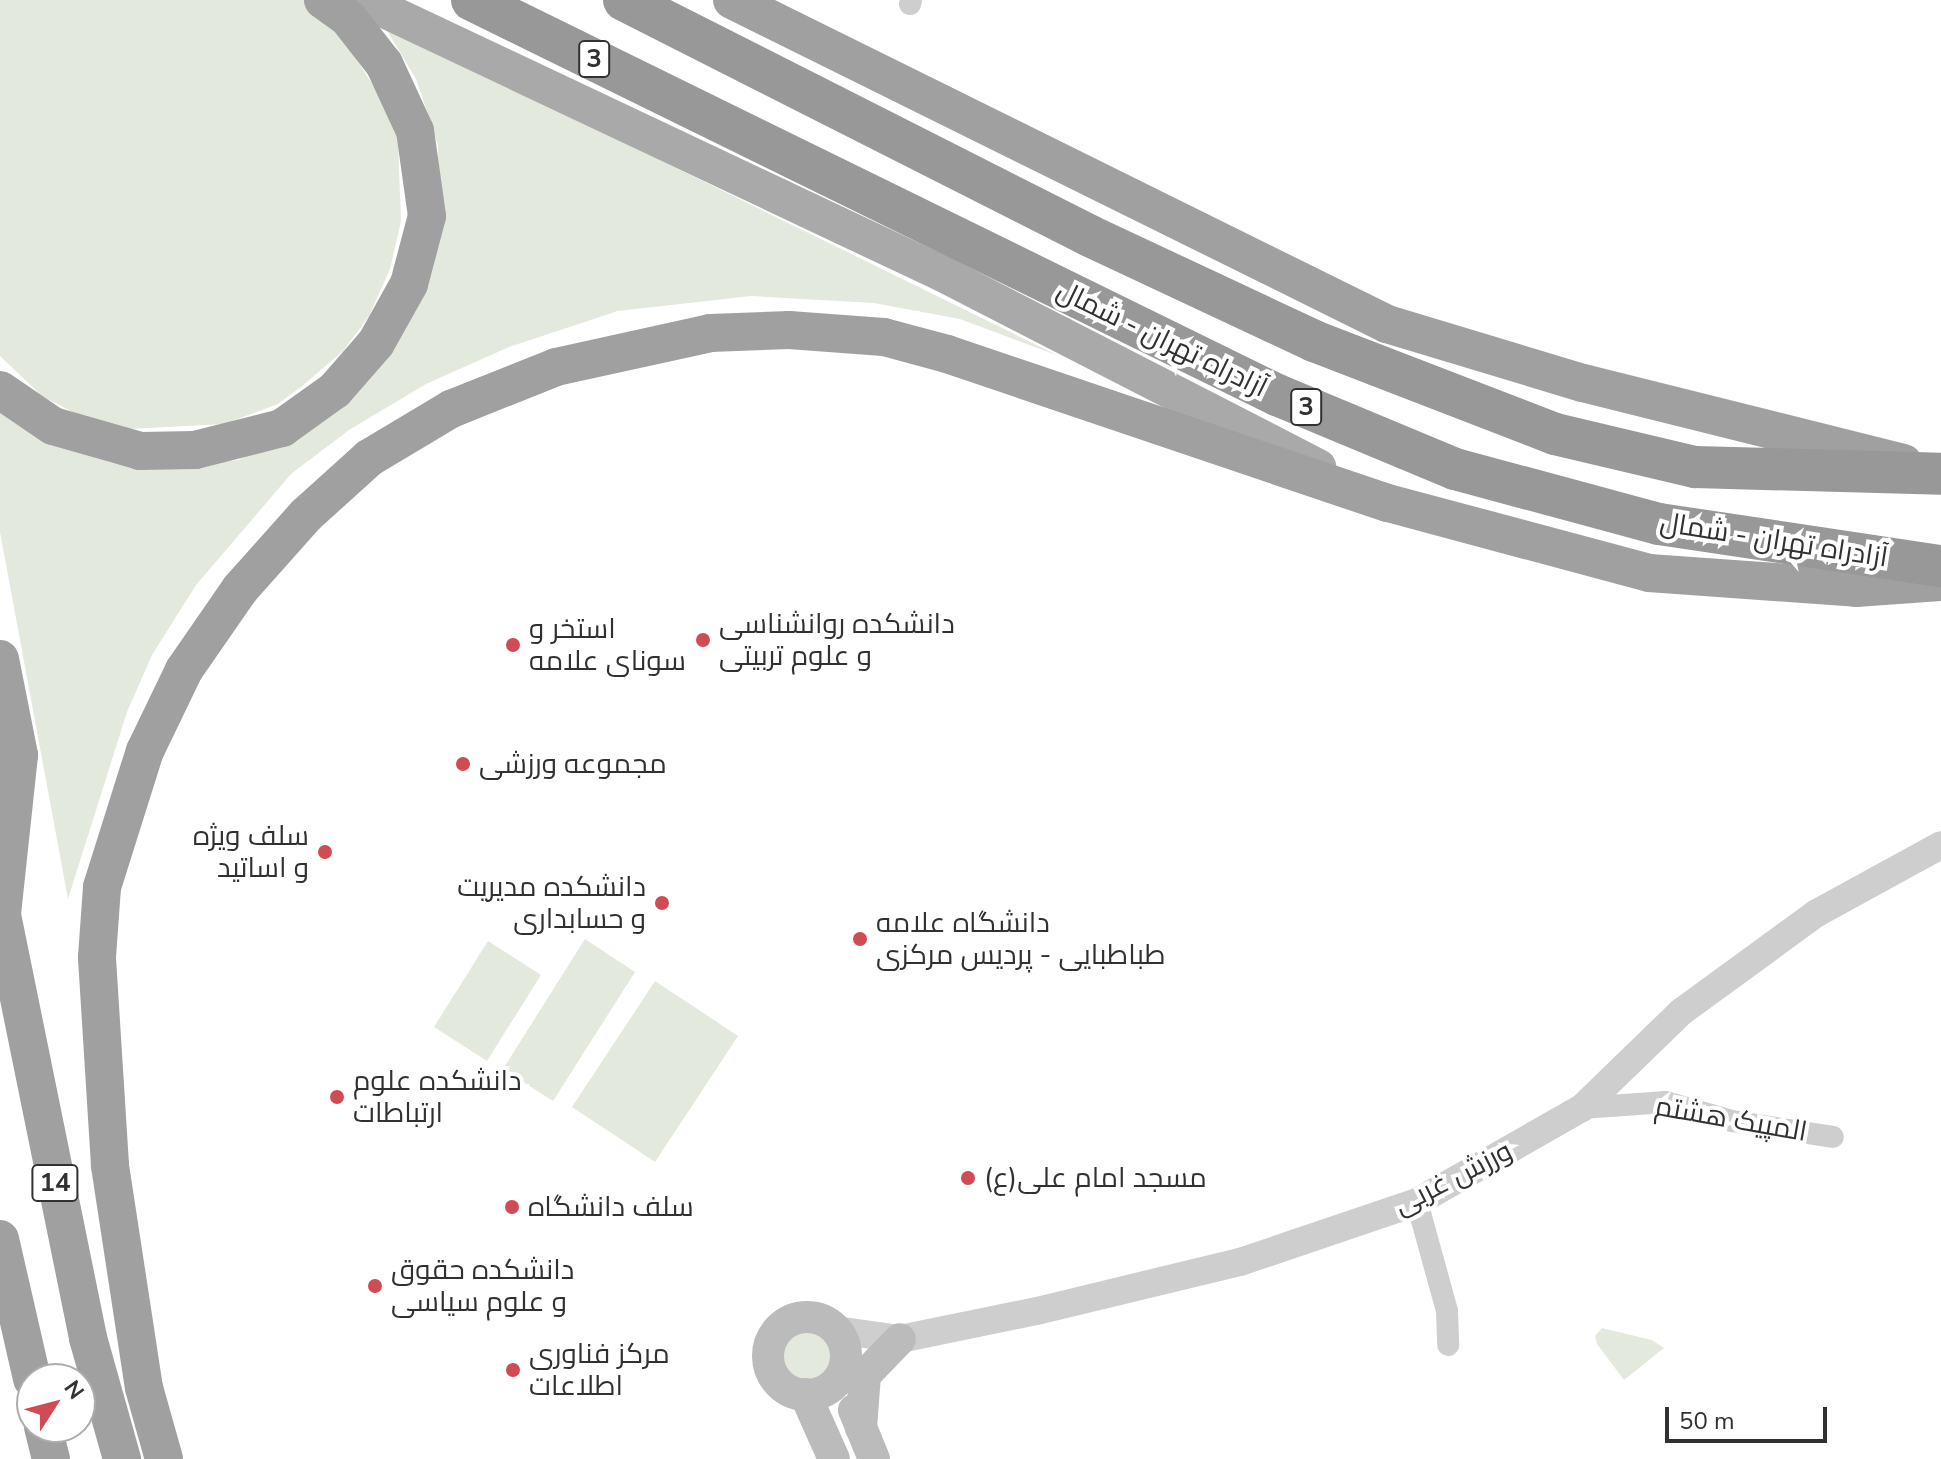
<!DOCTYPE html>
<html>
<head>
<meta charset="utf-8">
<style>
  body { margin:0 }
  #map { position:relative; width:1941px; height:1459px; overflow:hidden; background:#fff; font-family:"Nunito Sans",Cairo,sans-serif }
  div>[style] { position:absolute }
  .green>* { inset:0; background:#e4e9de }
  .round { border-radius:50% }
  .minor>* { height:22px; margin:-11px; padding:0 11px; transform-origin:11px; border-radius:11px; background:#cecece }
  .tertiary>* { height:28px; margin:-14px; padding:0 14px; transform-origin:14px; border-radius:14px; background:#cecece }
  .secondary>* { height:32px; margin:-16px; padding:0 16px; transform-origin:16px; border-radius:16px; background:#bbb }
  .secondary>.ring { margin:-16px; padding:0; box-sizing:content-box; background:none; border:32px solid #bbb; border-radius:50% }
  .primary>* { height:36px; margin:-18px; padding:0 18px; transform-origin:18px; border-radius:18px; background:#a9a9a9 }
  .trunk>* { height:38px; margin:-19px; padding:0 19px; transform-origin:19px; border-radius:19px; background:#a0a0a0 }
  .motorway>* { height:42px; margin:-21px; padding:0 21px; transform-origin:21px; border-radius:21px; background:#989898 }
  .dots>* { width:22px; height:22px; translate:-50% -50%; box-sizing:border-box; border:4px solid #fff; border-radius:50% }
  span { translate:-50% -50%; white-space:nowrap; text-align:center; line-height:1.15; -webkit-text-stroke:8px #fff; paint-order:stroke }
  .shield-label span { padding:2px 6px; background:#fff; border:2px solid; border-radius:6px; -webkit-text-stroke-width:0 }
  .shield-label { font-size:26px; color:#313131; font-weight:700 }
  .street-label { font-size:28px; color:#313131 }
  .poi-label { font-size:28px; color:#313131 }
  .left { translate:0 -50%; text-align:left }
  .right { translate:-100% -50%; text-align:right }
  .north { position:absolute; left:16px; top:1363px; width:80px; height:80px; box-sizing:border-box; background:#fff; border:2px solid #adadad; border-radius:50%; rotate:54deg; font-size:22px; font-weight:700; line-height:32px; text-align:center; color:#313131 }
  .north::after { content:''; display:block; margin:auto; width:28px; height:36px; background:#d14b55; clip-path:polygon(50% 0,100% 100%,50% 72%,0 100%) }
  .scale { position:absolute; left:1665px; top:1407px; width:162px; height:36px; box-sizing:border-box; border:4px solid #313131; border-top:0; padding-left:10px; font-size:24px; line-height:28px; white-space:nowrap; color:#313131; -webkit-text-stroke:6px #fff; paint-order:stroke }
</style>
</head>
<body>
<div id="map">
  <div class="green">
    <div style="clip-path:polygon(0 0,303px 0,347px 44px,379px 95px,398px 141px,401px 221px,390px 269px,369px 316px,343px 351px,301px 387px,278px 404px,224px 424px,130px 429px,80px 416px,42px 396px,0 356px)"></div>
    <div style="clip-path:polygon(383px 24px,1059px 356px,960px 319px,874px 303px,751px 296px,618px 311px,509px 347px,426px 384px,349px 430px,291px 474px,196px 585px,152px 655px,127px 712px,68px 899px,0 532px,0 409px,57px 446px,112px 463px,154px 469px,238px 460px,305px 430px,438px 229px,438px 145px,416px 79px)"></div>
    <div style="clip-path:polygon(585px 939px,635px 972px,553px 1101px,503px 1069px)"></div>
    <div style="clip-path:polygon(488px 941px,541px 975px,487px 1061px,434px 1027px)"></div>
    <div style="clip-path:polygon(655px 981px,738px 1036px,655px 1162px,572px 1107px)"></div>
    <div class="round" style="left:774px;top:1322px;width:68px;height:68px"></div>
    <div style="clip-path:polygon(1602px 1328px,1652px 1340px,1664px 1348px,1624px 1380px,1597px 1344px,1595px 1336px)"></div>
  </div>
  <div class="minor">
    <div style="left:910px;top:4px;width:4px;rotate:-76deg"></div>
    <div style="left:1582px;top:1108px;width:84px;rotate:-4.1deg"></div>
    <div style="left:1666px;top:1102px;width:69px;rotate:16.1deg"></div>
    <div style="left:1732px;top:1121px;width:102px;rotate:9deg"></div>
    <div style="left:1417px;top:1202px;width:113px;rotate:74.6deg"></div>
    <div style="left:1447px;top:1311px;width:34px;rotate:88deg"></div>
  </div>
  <div class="tertiary">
    <div style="left:836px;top:1330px;width:65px;rotate:8deg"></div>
    <div style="left:900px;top:1339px;width:140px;rotate:-11.6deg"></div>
    <div style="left:1037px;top:1311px;width:209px;rotate:-13.6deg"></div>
    <div style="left:1240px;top:1262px;width:187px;rotate:-18.7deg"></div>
    <div style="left:1417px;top:1202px;width:190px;rotate:-29.7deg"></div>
    <div style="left:1582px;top:1108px;width:138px;rotate:-44.1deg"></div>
    <div style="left:1681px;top:1012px;width:168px;rotate:-36.1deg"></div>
    <div style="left:1817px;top:913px;width:141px;rotate:-28.7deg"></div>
  </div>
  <div class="secondary">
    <div class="ring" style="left:768px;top:1317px;width:46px;height:46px"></div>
    <div style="left:805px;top:1394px;width:71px;rotate:66deg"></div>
    <div style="left:854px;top:1410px;width:53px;rotate:67.8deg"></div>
    <div style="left:861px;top:1428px;width:53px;rotate:-85.7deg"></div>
    <div style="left:865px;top:1375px;width:50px;rotate:-45.8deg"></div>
  </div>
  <div class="primary">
    <div style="left:363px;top:0;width:641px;rotate:25.29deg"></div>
    <div style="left:943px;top:274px;width:422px;rotate:27.2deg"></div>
  </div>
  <div class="trunk">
    <div style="left:732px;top:0;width:731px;rotate:26.32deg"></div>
    <div style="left:1387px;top:324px;width:205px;rotate:16.8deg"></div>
    <div style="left:1583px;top:383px;width:330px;rotate:14deg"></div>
    <div style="left:0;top:390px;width:64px;rotate:34.2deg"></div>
    <div style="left:53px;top:426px;width:91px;rotate:16deg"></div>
    <div style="left:140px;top:451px;width:55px;rotate:-1deg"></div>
    <div style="left:195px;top:450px;width:90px;rotate:-14.2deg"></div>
    <div style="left:282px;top:428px;width:65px;rotate:-35.6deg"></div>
    <div style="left:335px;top:390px;width:62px;rotate:-48.9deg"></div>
    <div style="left:376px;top:343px;width:68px;rotate:-60.8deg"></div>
    <div style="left:409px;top:284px;width:70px;rotate:-75.2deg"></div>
    <div style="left:427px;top:216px;width:86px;rotate:-98deg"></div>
    <div style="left:415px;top:131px;width:74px;rotate:-114.8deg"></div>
    <div style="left:384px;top:64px;width:58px;rotate:-128deg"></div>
    <div style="left:348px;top:18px;width:31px;rotate:-144deg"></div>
    <div style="left:0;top:659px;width:98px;rotate:78.8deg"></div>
    <div style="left:19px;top:755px;width:160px;rotate:96.1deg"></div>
    <div style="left:0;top:905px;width:442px;rotate:78.5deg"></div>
    <div style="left:88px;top:1338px;width:126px;rotate:74.3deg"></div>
    <div style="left:0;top:1239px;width:144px;rotate:77.1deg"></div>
    <div style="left:43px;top:1427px;width:33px;rotate:76deg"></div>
    <div style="left:164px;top:1459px;width:74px;rotate:-105.7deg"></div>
    <div style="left:144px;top:1388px;width:226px;rotate:-98.7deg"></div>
    <div style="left:110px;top:1165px;width:208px;rotate:-93.6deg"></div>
    <div style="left:97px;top:957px;width:70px;rotate:-85.9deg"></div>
    <div style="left:102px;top:887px;width:143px;rotate:-72.5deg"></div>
    <div style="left:145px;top:751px;width:90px;rotate:-64.3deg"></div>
    <div style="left:184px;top:670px;width:98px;rotate:-55.3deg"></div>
    <div style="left:240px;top:589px;width:99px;rotate:-48.3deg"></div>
    <div style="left:306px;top:515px;width:85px;rotate:-42.1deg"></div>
    <div style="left:369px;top:458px;width:96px;rotate:-30.9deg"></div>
    <div style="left:451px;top:409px;width:113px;rotate:-21.8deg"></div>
    <div style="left:556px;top:367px;width:158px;rotate:-12.4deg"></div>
    <div style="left:710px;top:333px;width:79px;rotate:-2.2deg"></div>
    <div style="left:789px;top:330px;width:95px;rotate:4.2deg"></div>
    <div style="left:884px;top:337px;width:65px;rotate:15.1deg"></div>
    <div style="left:947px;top:354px;width:465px;rotate:18.7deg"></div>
    <div style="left:1388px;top:503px;width:270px;rotate:15deg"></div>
    <div style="left:1649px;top:573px;width:208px;rotate:4.1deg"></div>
    <div style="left:1856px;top:588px;width:85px;rotate:-4deg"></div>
  </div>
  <div class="motorway">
    <div style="left:472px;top:0;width:897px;rotate:26.14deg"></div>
    <div style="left:1277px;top:395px;width:193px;rotate:22.6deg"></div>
    <div style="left:1455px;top:469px;width:211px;rotate:15.1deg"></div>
    <div style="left:1659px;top:524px;width:285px;rotate:8.5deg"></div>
    <div style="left:624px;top:0;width:522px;rotate:26.86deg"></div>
    <div style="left:1090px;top:236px;width:247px;rotate:25.1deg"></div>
    <div style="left:1314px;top:341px;width:258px;rotate:21.1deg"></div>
    <div style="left:1555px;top:434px;width:144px;rotate:13.3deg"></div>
    <div style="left:1695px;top:467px;width:246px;rotate:1.6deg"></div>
  </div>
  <div class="dots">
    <div style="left:703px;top:640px;background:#d14b55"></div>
    <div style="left:513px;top:645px;background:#d14b55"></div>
    <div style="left:463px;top:764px;background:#d14b55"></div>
    <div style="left:325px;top:852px;background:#d14b55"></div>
    <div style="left:662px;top:903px;background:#d14b55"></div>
    <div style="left:860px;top:939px;background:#d14b55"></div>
    <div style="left:337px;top:1097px;background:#d14b55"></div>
    <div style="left:968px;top:1178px;background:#d14b55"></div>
    <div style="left:512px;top:1207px;background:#d14b55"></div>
    <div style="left:375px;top:1286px;background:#d14b55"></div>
    <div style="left:513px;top:1370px;background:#d14b55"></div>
  </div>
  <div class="shield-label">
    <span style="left:594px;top:59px">3</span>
    <span style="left:1306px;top:407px">3</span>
    <span style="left:55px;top:1183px">14</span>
  </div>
  <div class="street-label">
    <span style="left:1162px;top:339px;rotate:26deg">آزادراه تهران - شمال</span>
    <span style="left:1774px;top:540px;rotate:9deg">آزادراه تهران - شمال</span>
    <span style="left:1731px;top:1119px;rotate:10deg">المپیک هشتم</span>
    <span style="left:1453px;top:1178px;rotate:-27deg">ورزش غربی</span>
  </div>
  <div class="poi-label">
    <span class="left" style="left:719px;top:640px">دانشکده روانشناسی<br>و علوم تربیتی</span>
    <span class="left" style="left:529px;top:645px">استخر و<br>سونای علامه</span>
    <span class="left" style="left:479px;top:764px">مجموعه ورزشی</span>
    <span class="right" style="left:309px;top:852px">سلف ویژه<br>و اساتید</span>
    <span class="right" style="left:646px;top:903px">دانشکده مدیریت<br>و حسابداری</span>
    <span class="left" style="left:876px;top:939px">دانشگاه علامه<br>طباطبایی - پردیس مرکزی</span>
    <span class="left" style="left:353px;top:1097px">دانشکده علوم<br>ارتباطات</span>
    <span class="left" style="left:984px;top:1178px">مسجد امام علی(ع)</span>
    <span class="left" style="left:528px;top:1207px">سلف دانشگاه</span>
    <span class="left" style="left:391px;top:1286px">دانشکده حقوق<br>و علوم سیاسی</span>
    <span class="left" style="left:529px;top:1370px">مرکز فناوری<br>اطلاعات</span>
  </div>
  <div class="north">N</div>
  <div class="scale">50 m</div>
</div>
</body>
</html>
